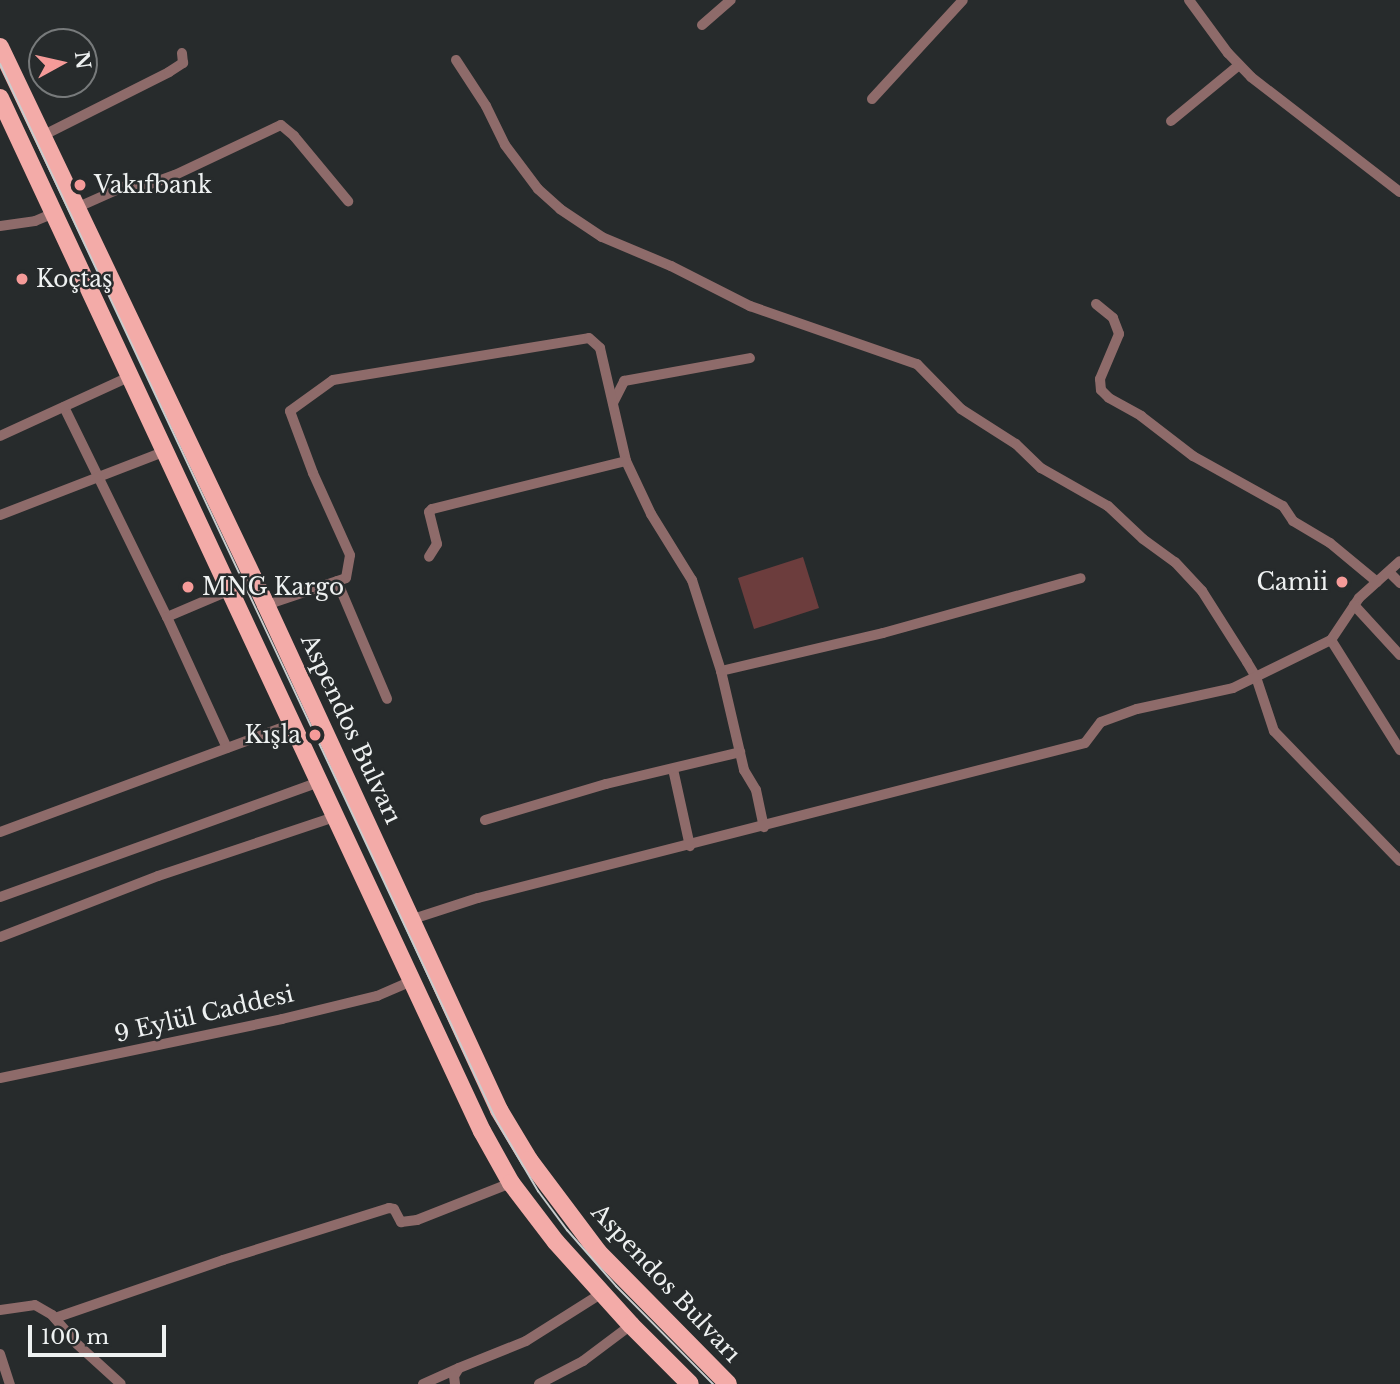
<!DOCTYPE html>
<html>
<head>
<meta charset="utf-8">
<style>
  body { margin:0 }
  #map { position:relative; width:1400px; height:1384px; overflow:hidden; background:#272b2c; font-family:"Libre Baskerville",serif }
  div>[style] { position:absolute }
  .green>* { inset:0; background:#6c3d3d }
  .minor>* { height:10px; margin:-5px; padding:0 5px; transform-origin:5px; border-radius:5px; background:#8e6b6a }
  .primary>* { height:18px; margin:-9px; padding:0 9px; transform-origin:9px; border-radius:9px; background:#f3aba8 }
  .tram>* { height:2px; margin:-1px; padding:0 1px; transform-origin:1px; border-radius:1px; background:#c9cccd }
  .dots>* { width:19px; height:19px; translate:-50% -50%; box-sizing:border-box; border:4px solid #272b2c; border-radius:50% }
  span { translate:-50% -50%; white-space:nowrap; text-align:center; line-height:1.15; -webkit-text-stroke:5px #272b2c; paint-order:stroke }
  .poi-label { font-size:23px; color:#eef1f1 }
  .left { translate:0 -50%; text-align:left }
  .right { translate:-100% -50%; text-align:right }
  .street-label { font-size:23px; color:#eef1f1 }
  .north { position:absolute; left:28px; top:28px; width:70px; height:70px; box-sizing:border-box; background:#272b2c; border:2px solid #777a7b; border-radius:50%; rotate:82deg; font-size:19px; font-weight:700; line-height:28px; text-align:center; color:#eef1f1 }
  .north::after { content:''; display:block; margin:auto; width:24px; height:32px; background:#f59b99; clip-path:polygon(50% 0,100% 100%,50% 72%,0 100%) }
  .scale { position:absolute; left:28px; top:1325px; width:138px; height:32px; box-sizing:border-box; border:4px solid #eef1f1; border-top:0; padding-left:9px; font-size:21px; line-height:24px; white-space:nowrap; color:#eef1f1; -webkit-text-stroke:5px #272b2c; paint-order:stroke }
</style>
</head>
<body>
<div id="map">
  <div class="green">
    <div style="clip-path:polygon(803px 557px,819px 608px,754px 629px,738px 578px)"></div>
  </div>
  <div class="minor">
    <div style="left:1189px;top:0;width:66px;rotate:53.7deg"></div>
    <div style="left:1228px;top:53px;width:33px;rotate:46deg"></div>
    <div style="left:1251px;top:77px;width:188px;rotate:37.7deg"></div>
    <div style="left:702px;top:25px;width:38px;rotate:-41deg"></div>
    <div style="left:456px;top:60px;width:55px;rotate:56.9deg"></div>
    <div style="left:486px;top:106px;width:43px;rotate:64deg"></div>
    <div style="left:505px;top:145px;width:55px;rotate:53.1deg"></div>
    <div style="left:538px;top:189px;width:30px;rotate:42deg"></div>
    <div style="left:560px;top:209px;width:50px;rotate:33.7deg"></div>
    <div style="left:602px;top:237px;width:75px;rotate:22.8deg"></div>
    <div style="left:671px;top:266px;width:89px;rotate:26.9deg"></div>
    <div style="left:750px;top:306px;width:177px;rotate:19.2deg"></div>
    <div style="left:917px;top:364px;width:63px;rotate:45.6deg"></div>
    <div style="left:961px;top:409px;width:65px;rotate:32.5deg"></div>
    <div style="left:1016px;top:444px;width:35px;rotate:44deg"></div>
    <div style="left:1041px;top:468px;width:77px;rotate:29.6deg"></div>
    <div style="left:1108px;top:506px;width:48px;rotate:43.3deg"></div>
    <div style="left:1143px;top:539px;width:39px;rotate:36deg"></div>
    <div style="left:1175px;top:562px;width:40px;rotate:47deg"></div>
    <div style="left:1202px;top:591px;width:84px;rotate:57.6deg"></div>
    <div style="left:1247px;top:662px;width:17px;rotate:59deg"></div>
    <div style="left:1256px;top:677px;width:57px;rotate:71.6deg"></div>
    <div style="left:1274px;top:731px;width:181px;rotate:45.9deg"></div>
    <div style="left:872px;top:99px;width:134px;rotate:-47.4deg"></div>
    <div style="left:1171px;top:121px;width:88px;rotate:-39.5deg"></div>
    <div style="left:42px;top:136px;width:142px;rotate:-26.7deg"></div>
    <div style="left:169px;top:72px;width:17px;rotate:-33deg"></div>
    <div style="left:183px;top:63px;width:10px;rotate:-96deg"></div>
    <div style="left:76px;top:208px;width:59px;rotate:-24deg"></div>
    <div style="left:130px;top:184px;width:20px"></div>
    <div style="left:150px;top:184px;width:27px;rotate:-20deg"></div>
    <div style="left:175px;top:175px;width:117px;rotate:-25.3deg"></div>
    <div style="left:281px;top:125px;width:17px;rotate:40deg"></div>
    <div style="left:294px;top:136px;width:85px;rotate:50.3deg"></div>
    <div style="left:0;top:226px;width:35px;rotate:-8deg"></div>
    <div style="left:35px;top:221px;width:21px;rotate:-23deg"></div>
    <div style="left:1096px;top:304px;width:22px;rotate:39deg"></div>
    <div style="left:1113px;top:318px;width:17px;rotate:69deg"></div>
    <div style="left:1119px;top:334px;width:49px;rotate:112.9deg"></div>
    <div style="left:1100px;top:379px;width:11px;rotate:85deg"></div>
    <div style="left:1101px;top:390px;width:11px;rotate:45deg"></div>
    <div style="left:1109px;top:398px;width:37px;rotate:29deg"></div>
    <div style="left:1141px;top:416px;width:66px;rotate:37.6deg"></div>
    <div style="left:1193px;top:456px;width:103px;rotate:29.1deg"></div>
    <div style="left:1283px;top:506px;width:18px;rotate:56deg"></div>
    <div style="left:1293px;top:521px;width:43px;rotate:30.7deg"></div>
    <div style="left:1330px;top:543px;width:61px;rotate:39.7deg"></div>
    <div style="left:613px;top:403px;width:25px;rotate:-63deg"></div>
    <div style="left:624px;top:381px;width:128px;rotate:-10.3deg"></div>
    <div style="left:64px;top:407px;width:234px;rotate:63.9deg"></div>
    <div style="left:167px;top:617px;width:66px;rotate:-23.1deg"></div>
    <div style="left:0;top:436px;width:144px;rotate:-24.6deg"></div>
    <div style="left:626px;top:461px;width:59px;rotate:64.7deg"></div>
    <div style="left:651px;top:514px;width:78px;rotate:58.2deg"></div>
    <div style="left:692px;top:580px;width:96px;rotate:72.3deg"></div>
    <div style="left:721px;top:671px;width:102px;rotate:76.9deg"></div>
    <div style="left:744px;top:770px;width:23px;rotate:59deg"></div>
    <div style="left:756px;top:790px;width:38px;rotate:78deg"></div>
    <div style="left:0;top:515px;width:178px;rotate:-21.1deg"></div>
    <div style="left:1389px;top:572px;width:16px;rotate:45deg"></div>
    <div style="left:337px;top:581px;width:128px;rotate:67deg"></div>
    <div style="left:266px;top:605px;width:84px;rotate:-18.6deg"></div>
    <div style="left:346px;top:578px;width:23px;rotate:-80deg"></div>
    <div style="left:350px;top:555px;width:90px;rotate:-114.3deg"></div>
    <div style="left:313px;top:473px;width:66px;rotate:-110.4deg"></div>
    <div style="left:290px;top:411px;width:53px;rotate:-35.8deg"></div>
    <div style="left:333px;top:380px;width:259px;rotate:-9.3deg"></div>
    <div style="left:589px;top:338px;width:15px;rotate:42deg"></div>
    <div style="left:600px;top:348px;width:116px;rotate:77deg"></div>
    <div style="left:626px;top:461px;width:200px;rotate:166.1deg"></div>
    <div style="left:432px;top:509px;width:4px;rotate:135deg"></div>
    <div style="left:429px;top:512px;width:33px;rotate:76deg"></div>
    <div style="left:437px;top:544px;width:15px;rotate:122deg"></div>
    <div style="left:1354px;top:605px;width:68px;rotate:47.4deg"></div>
    <div style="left:167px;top:617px;width:144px;rotate:65.4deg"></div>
    <div style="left:1331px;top:640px;width:130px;rotate:57.9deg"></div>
    <div style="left:721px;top:671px;width:166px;rotate:-13.2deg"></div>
    <div style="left:883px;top:633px;width:205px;rotate:-15.5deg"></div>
    <div style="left:673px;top:769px;width:79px;rotate:77.6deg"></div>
    <div style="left:485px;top:820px;width:126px;rotate:-16.6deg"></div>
    <div style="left:606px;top:784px;width:138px;rotate:-13.4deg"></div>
    <div style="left:0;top:832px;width:309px;rotate:-20.3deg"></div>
    <div style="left:0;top:897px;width:340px;rotate:-19.8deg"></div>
    <div style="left:413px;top:919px;width:68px;rotate:-17.9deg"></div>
    <div style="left:478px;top:898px;width:626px;rotate:-14.32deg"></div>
    <div style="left:1085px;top:743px;width:26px;rotate:-53deg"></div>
    <div style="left:1101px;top:722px;width:38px;rotate:-20deg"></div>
    <div style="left:1137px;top:709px;width:98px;rotate:-12.3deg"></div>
    <div style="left:1233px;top:688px;width:109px;rotate:-26.1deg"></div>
    <div style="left:1331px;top:640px;width:50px;rotate:-56.3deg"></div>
    <div style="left:1359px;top:598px;width:55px;rotate:-42.1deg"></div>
    <div style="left:0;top:937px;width:169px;rotate:-21.1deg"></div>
    <div style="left:158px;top:876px;width:189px;rotate:-18.5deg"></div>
    <div style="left:0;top:1078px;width:288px;rotate:-11.8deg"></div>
    <div style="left:282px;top:1019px;width:98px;rotate:-13.6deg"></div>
    <div style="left:377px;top:996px;width:40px;rotate:-23.4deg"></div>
    <div style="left:0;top:1310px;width:35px;rotate:-8deg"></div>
    <div style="left:35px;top:1305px;width:20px;rotate:30deg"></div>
    <div style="left:52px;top:1315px;width:38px;rotate:49deg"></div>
    <div style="left:77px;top:1344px;width:59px;rotate:42.3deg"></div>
    <div style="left:55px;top:1318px;width:178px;rotate:-19deg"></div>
    <div style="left:223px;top:1260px;width:174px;rotate:-17.4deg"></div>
    <div style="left:389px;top:1208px;width:5px;rotate:11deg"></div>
    <div style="left:394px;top:1209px;width:15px;rotate:62deg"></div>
    <div style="left:401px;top:1222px;width:16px;rotate:-7deg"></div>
    <div style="left:417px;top:1220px;width:101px;rotate:-21.5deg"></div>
    <div style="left:0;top:1354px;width:32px;rotate:72deg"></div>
    <div style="left:423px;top:1384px;width:39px;rotate:-24deg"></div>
    <div style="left:455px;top:1384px;width:8px;rotate:-97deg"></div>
    <div style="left:454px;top:1376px;width:9px;rotate:-58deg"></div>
    <div style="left:459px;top:1368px;width:72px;rotate:-21.9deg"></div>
    <div style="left:526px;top:1341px;width:90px;rotate:-32.3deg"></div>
    <div style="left:539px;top:1384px;width:50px;rotate:-27.6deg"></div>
    <div style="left:583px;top:1361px;width:60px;rotate:-36.9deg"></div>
  </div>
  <div class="primary">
    <div style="left:0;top:47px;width:618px;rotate:64.51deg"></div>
    <div style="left:266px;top:605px;width:556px;rotate:65.23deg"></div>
    <div style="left:499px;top:1110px;width:58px;rotate:59deg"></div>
    <div style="left:529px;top:1160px;width:115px;rotate:53.1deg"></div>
    <div style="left:598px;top:1252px;width:185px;rotate:45.4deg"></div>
    <div style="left:0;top:98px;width:1140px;rotate:64.99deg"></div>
    <div style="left:482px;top:1131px;width:60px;rotate:60.9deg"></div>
    <div style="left:511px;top:1183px;width:74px;rotate:52.7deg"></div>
    <div style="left:556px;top:1242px;width:112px;rotate:47.9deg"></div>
    <div style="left:631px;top:1325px;width:83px;rotate:45deg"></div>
  </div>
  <div class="tram">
    <div style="left:0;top:64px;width:1164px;rotate:64.84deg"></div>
    <div style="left:495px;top:1118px;width:85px;rotate:59.5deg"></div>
    <div style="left:538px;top:1191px;width:49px;rotate:53.4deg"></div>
    <div style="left:567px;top:1230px;width:74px;rotate:48.8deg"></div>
    <div style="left:616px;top:1286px;width:138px;rotate:45.3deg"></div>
  </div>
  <div class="dots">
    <div style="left:80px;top:185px;background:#f59b99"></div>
    <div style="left:22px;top:279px;background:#f59b99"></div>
    <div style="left:1342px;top:582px;background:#f59b99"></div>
    <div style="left:188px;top:587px;background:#f59b99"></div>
    <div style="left:315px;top:735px;background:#f59b99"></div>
  </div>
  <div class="poi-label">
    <span class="left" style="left:94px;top:185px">Vakıfbank</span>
    <span class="left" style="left:36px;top:279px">Koçtaş</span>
    <span class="right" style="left:1328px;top:582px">Camii</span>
    <span class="left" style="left:202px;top:587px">MNG Kargo</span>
    <span class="right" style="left:301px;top:735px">Kışla</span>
  </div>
  <div class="street-label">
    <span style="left:351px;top:729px;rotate:65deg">Aspendos Bulvarı</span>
    <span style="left:204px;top:1014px;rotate:-13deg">9 Eylül Caddesi</span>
    <span style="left:666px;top:1283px;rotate:47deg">Aspendos Bulvarı</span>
  </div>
  <div class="north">N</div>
  <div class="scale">100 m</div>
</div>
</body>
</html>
